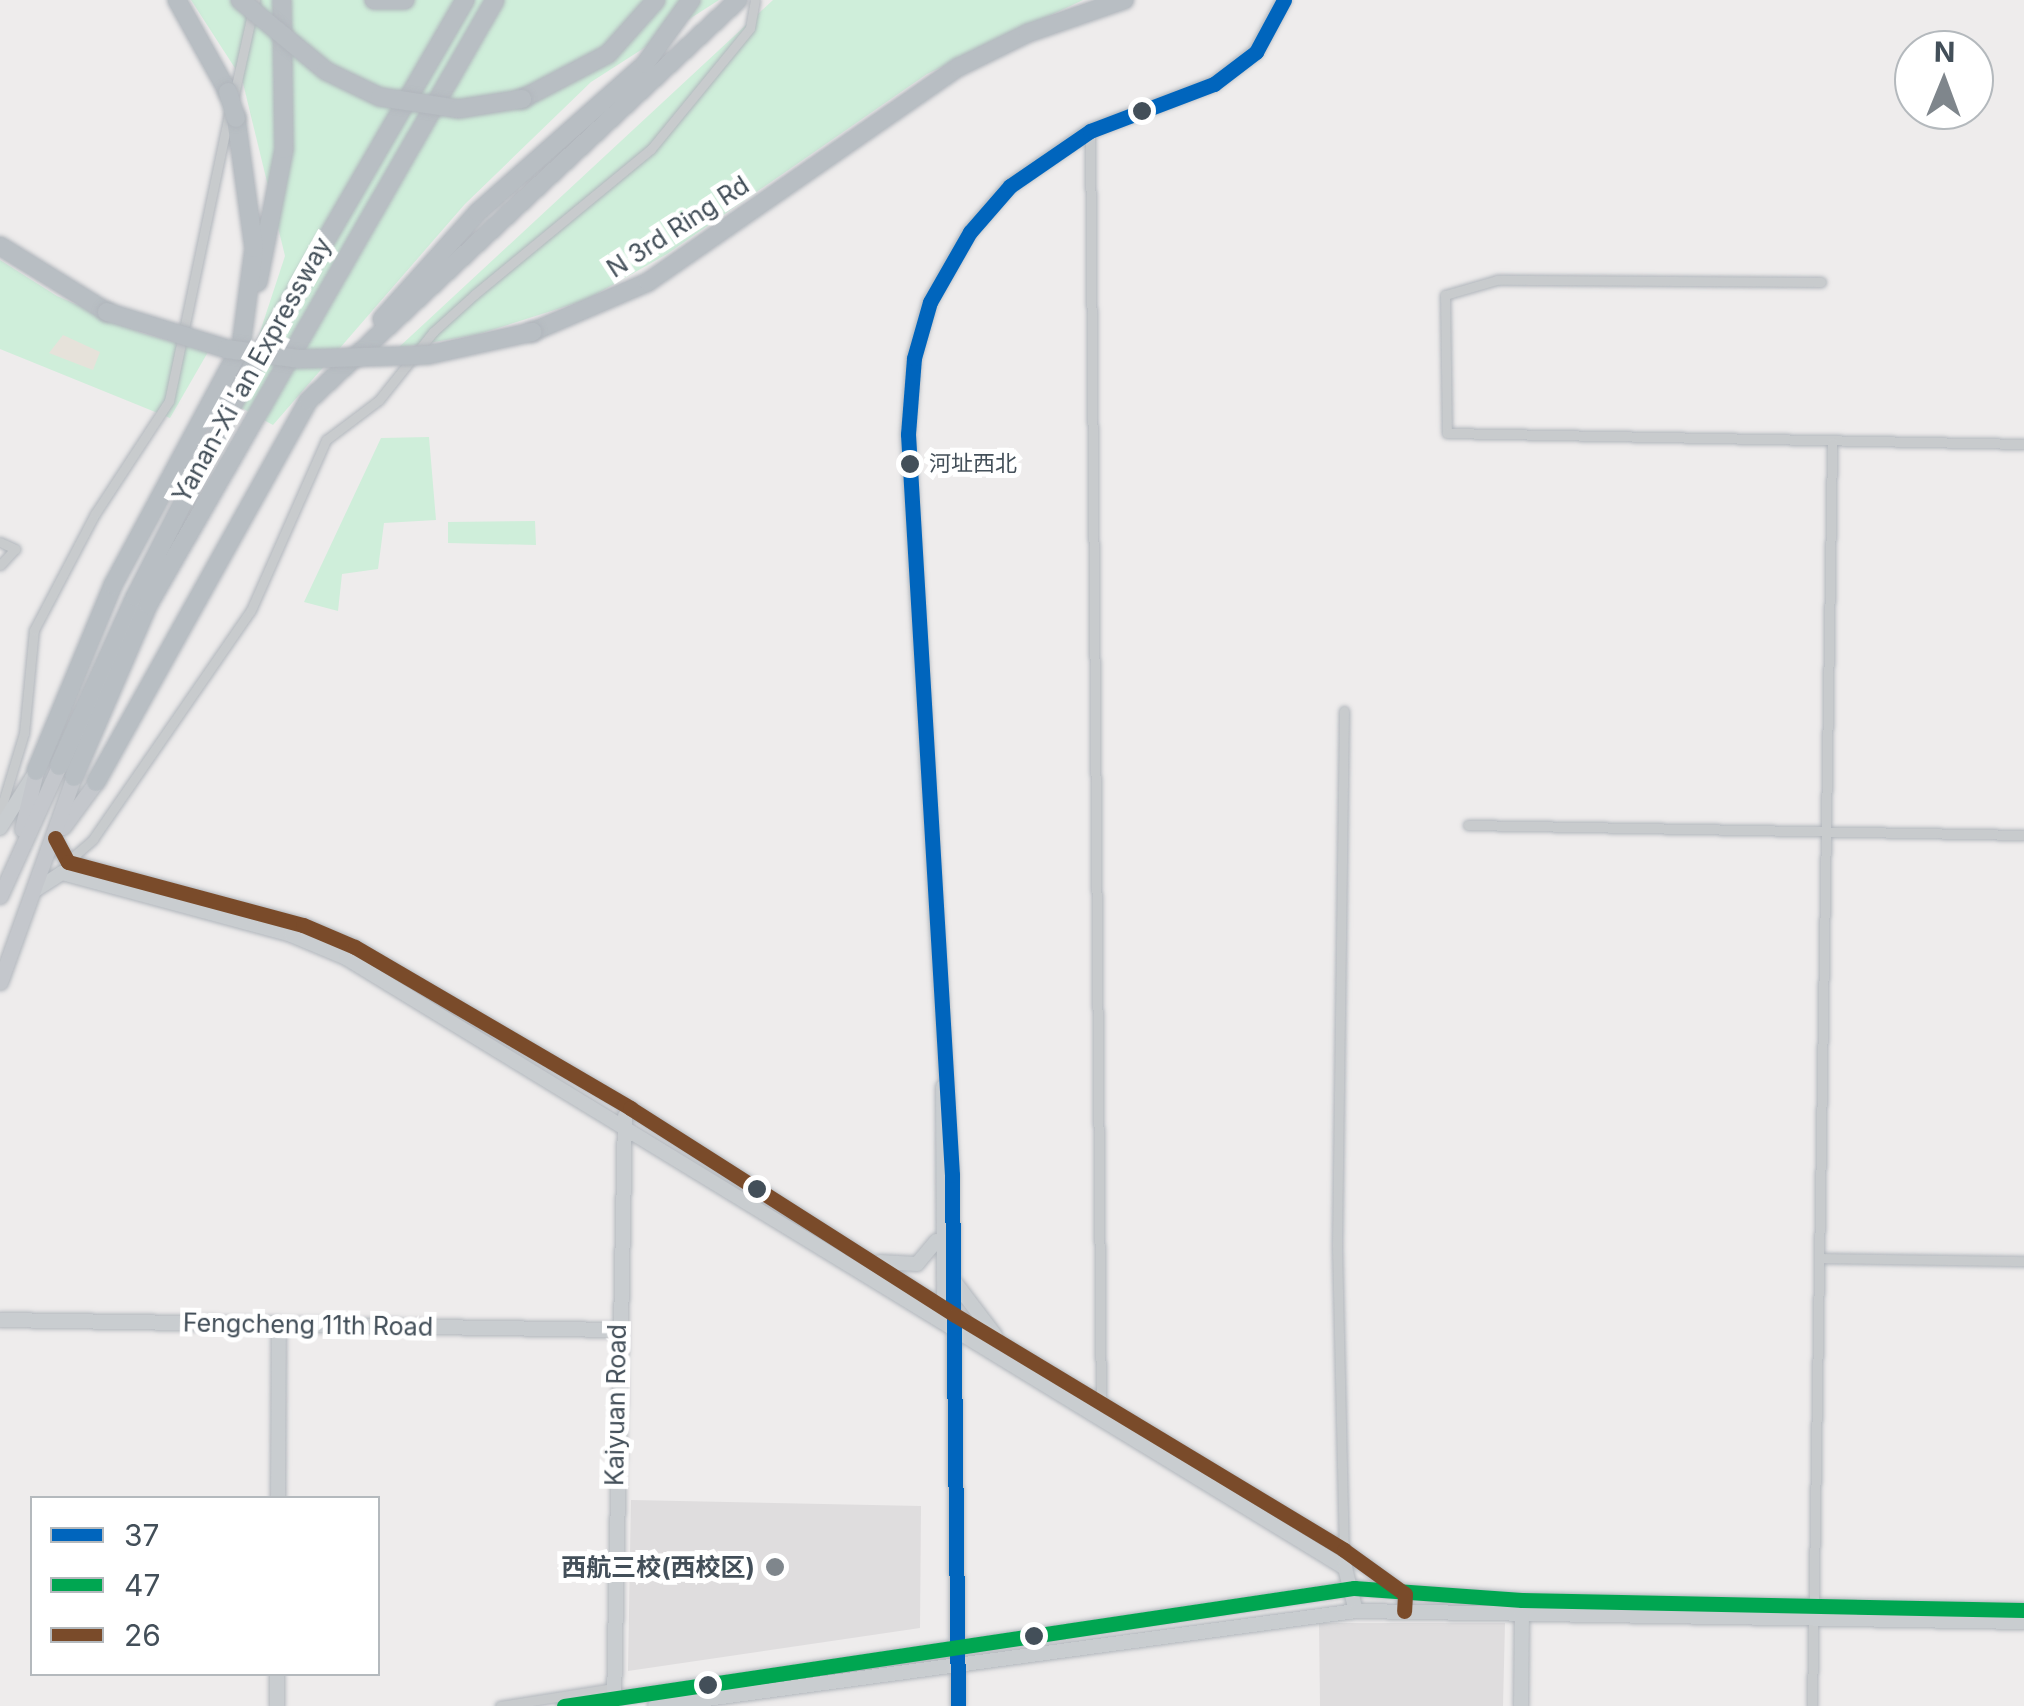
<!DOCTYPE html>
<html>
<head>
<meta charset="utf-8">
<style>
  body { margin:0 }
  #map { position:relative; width:2024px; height:1706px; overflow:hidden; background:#eeecec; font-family:Inter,"Noto Sans SC",sans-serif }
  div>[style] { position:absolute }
  .education>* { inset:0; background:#dfddde }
  .green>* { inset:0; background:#cfeeda }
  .sand>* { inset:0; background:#e6e2da }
  .roads { filter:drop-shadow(0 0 2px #b1b6bc) drop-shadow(0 0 2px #b1b6bc) }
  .street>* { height:9px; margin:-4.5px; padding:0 4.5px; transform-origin:4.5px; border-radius:4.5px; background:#c8cbcd }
  .secondary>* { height:14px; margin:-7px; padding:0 7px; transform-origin:7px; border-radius:7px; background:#c9cdd0 }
  .primary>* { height:15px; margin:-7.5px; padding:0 7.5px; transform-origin:7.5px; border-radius:7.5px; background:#c4c7cc }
  .highway>* { height:18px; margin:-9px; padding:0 9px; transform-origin:9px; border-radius:9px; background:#b8bec3 }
  .bridges { filter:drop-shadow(0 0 2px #b1b6bc) drop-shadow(0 0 2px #b1b6bc) }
  .highway-bridge>* { height:18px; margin:-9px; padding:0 9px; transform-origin:9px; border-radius:9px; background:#b8bec3 }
  .bus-1>* { height:15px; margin:-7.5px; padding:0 7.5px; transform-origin:7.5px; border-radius:7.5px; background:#0065bd }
  .bus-2>* { height:15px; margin:-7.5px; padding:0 7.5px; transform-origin:7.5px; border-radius:7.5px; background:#00a651 }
  .bus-3>* { height:15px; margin:-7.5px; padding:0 7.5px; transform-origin:7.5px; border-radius:7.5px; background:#7a4b2a }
  .dots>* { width:28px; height:28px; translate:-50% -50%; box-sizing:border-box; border:5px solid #fff; border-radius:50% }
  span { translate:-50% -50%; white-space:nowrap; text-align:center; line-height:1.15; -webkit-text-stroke:10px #fff; paint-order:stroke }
  .bus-label { font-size:22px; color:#434f59 }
  .left { translate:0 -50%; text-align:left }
  .street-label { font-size:25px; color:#434f59 }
  .poi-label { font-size:25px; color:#434f59; font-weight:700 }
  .right { translate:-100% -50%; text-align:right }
  .legend { position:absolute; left:30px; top:1496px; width:350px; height:180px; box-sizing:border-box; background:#fff; border:2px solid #b4b9bd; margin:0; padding:12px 18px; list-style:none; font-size:30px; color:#434f59 }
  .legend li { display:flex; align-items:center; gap:20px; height:50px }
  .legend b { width:50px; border:2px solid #b4b9bd }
  .north { position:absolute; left:1894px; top:30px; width:100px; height:100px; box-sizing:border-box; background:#fff; border:2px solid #b4b9bd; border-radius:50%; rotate:1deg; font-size:28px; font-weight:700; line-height:40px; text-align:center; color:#434f59 }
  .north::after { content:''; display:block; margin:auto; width:35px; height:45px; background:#7f868c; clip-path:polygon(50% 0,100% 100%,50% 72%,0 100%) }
</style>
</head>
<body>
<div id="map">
  <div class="education">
    <div style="clip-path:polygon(631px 1500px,921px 1506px,920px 1628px,628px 1671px)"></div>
    <div style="clip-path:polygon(1319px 1623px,1505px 1623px,1503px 1706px,1320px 1706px)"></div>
  </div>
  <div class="green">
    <div style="clip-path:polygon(191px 0,719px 0,591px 82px,465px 204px,273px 425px,236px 405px,285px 256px,242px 79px)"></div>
    <div style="clip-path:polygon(773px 0,1083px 0,927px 74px,667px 254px,586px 300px,476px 335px,398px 348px)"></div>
    <div style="clip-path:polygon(0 260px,57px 296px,142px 333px,208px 352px,170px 418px,0 349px)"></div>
    <div style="clip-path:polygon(429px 437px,436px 520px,384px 523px,378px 569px,342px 574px,338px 611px,304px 602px,381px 438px)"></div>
    <div style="clip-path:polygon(535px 521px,536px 545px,448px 543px,448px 522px)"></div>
  </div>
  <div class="sand">
    <div style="clip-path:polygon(63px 335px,100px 352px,93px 370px,49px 353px)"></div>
  </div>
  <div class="roads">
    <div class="street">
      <div style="left:234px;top:95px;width:97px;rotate:-77.5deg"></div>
      <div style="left:1090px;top:131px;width:1276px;rotate:89.51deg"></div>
      <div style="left:1821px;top:282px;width:324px;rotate:-179.6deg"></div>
      <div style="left:1497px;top:280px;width:54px;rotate:163.9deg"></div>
      <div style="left:1445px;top:295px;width:138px;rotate:89.2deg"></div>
      <div style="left:1447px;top:433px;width:577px;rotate:1.09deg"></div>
      <div style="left:0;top:542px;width:17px;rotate:25deg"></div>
      <div style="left:15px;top:549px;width:22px;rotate:133deg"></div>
      <div style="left:1344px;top:711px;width:535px;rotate:90.75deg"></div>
      <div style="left:1337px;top:1246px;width:304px;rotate:88.7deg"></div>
      <div style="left:0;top:812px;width:83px;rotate:-73.1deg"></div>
      <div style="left:24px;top:733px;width:103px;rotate:-84.5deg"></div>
      <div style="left:34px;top:630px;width:131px;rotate:-62.3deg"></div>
      <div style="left:95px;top:514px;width:135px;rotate:-56.8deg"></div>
      <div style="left:169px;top:401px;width:292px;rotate:-78.2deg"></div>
      <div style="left:1468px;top:825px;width:556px;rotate:1.03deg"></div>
      <div style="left:67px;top:862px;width:35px;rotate:-41deg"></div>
      <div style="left:93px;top:839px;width:278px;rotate:-55.4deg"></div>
      <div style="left:251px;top:610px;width:186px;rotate:-66.2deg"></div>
      <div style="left:326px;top:440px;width:66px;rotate:-37deg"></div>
      <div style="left:379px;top:400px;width:87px;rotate:-51.5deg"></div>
      <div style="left:433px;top:332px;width:57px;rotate:-42.1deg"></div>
      <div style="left:475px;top:294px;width:228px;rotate:-39.5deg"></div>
      <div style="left:651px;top:149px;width:156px;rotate:-50.7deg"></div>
      <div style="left:750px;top:28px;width:28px;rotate:-80deg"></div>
      <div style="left:1822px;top:1258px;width:202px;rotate:0.9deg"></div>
      <div style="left:500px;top:1706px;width:115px;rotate:-9deg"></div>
      <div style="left:1812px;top:1706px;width:1264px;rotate:-89.09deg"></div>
    </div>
    <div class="secondary">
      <div style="left:0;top:828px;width:62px;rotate:-57.6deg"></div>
      <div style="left:55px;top:838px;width:27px;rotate:62deg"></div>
      <div style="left:68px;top:862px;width:243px;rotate:15deg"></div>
      <div style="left:303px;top:925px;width:56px;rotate:22.9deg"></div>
      <div style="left:355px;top:947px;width:319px;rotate:30.3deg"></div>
      <div style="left:630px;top:1108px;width:385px;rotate:32.5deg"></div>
      <div style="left:955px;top:1315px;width:454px;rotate:31.1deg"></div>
      <div style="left:1344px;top:1550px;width:75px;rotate:35.8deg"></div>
      <div style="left:1405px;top:1594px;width:17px;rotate:93deg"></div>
      <div style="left:34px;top:891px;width:33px;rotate:-33deg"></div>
      <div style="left:62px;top:873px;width:237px;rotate:15.1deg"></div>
      <div style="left:291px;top:935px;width:60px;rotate:22.7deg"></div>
      <div style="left:346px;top:958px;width:1171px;rotate:31.41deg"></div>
      <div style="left:1345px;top:1568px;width:44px;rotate:75.7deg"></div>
      <div style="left:943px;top:1087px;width:222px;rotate:89.7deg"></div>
      <div style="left:880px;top:1262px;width:37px;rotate:3deg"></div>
      <div style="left:917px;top:1264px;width:30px;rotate:-50deg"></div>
      <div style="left:954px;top:1281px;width:68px;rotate:52.8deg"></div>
      <div style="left:0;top:1320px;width:616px;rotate:0.93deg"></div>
      <div style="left:278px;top:1498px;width:174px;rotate:-89.7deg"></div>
      <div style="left:614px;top:1704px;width:588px;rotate:-88.93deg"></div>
      <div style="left:277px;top:1706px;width:32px;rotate:-90deg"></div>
      <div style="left:564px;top:1706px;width:799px;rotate:-8.5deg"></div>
      <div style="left:1354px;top:1588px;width:168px;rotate:4.1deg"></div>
      <div style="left:1522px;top:1600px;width:502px;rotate:1.14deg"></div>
      <div style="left:655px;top:1706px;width:707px;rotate:-7.72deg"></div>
      <div style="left:1356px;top:1611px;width:668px;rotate:0.94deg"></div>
      <div style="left:958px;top:1706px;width:531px;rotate:-90.65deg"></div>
      <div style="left:952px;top:1175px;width:742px;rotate:-93.4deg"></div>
      <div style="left:908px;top:434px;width:76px;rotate:-85.5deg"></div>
      <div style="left:914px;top:358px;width:58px;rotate:-74.1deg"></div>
      <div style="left:930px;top:302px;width:81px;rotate:-60.3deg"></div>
      <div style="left:970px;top:232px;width:61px;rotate:-49deg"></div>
      <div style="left:1010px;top:186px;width:97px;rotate:-34.5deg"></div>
      <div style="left:1090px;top:131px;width:133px;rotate:-20.8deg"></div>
      <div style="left:1214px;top:84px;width:53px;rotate:-37.3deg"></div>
      <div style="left:1256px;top:52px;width:59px;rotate:-61.7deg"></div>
      <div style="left:1521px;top:1706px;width:99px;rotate:-89.4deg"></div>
    </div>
    <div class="primary">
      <div style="left:63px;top:827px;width:56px;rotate:-53.7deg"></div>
      <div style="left:22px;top:829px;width:60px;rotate:-76.4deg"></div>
      <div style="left:0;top:896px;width:143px;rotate:-65.6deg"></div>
      <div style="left:0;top:982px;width:218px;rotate:-70.2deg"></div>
    </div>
    <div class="highway">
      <div style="left:177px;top:0;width:105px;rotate:61deg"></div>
      <div style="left:374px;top:0;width:31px"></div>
      <div style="left:522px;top:99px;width:97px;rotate:-27.6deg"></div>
      <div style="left:608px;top:54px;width:72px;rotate:-48.4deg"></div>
      <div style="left:0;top:246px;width:126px;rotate:31.7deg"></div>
      <div style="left:258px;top:282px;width:136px;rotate:-78.9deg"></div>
      <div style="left:284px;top:149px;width:149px;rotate:-90.8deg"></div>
      <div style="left:382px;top:319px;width:144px;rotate:-48.1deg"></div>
      <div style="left:478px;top:212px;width:223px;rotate:-41.5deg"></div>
      <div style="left:645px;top:64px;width:79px;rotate:-54.3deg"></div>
      <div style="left:532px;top:332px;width:126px;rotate:-23.3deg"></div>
      <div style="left:648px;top:282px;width:378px;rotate:-34.7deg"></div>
      <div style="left:959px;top:67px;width:77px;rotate:-26.2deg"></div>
      <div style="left:1028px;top:33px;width:102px;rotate:-19deg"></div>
      <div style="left:59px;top:766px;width:185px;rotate:-65.8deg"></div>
      <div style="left:135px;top:597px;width:254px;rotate:-63deg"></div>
      <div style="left:250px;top:371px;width:429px;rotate:-59.9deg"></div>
      <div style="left:36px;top:771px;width:201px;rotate:-67.5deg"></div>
      <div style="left:113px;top:585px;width:271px;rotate:-61.8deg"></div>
      <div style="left:241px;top:346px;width:99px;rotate:-82.4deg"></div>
      <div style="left:254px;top:248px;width:131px;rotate:-97.9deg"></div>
      <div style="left:74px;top:777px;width:187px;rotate:-66.7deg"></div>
      <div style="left:148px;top:605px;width:697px;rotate:-60.16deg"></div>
      <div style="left:96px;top:782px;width:436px;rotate:-60.9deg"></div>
      <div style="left:308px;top:401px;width:588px;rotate:-43deg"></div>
    </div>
  </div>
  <div class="bridges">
    <div class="highway-bridge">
      <div style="left:240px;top:0;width:112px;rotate:39.5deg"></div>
      <div style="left:326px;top:71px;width:60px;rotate:25.7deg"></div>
      <div style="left:380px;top:97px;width:79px;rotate:8.7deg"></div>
      <div style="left:458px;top:109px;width:65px;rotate:-8.9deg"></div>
      <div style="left:228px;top:92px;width:27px;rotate:73deg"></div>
      <div style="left:107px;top:312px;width:126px;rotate:17.1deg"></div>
      <div style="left:227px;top:349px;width:74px;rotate:7.8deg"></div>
      <div style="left:300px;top:359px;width:128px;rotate:-1.8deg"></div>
      <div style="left:428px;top:355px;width:107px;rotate:-12.5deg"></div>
    </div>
  </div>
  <div class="bus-1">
    <div style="left:958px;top:1706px;width:531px;rotate:-90.65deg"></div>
    <div style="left:952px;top:1175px;width:742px;rotate:-93.4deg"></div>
    <div style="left:908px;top:434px;width:76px;rotate:-85.5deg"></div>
    <div style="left:914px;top:358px;width:58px;rotate:-74.1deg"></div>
    <div style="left:930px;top:302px;width:81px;rotate:-60.3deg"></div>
    <div style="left:970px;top:232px;width:61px;rotate:-49deg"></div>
    <div style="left:1010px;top:186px;width:97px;rotate:-34.5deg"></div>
    <div style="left:1090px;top:131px;width:133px;rotate:-20.8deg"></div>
    <div style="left:1214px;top:84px;width:53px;rotate:-37.3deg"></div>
    <div style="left:1256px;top:52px;width:59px;rotate:-61.7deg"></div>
  </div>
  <div class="bus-2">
    <div style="left:564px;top:1706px;width:799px;rotate:-8.5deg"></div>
    <div style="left:1354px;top:1588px;width:168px;rotate:4.1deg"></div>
    <div style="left:1522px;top:1600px;width:502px;rotate:1.14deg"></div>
  </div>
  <div class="bus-3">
    <div style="left:55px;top:838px;width:27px;rotate:62deg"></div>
    <div style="left:68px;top:862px;width:243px;rotate:15deg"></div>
    <div style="left:303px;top:925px;width:56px;rotate:22.9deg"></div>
    <div style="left:355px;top:947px;width:319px;rotate:30.3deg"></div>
    <div style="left:630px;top:1108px;width:385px;rotate:32.5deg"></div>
    <div style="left:955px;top:1315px;width:454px;rotate:31.1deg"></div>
    <div style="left:1344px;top:1550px;width:75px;rotate:35.8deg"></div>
    <div style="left:1405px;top:1594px;width:17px;rotate:93deg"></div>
  </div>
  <div class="dots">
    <div style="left:1142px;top:111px;background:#434f59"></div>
    <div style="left:910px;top:464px;background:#434f59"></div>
    <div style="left:757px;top:1189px;background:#434f59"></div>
    <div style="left:775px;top:1567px;background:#7f868c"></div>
    <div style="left:1034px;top:1636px;background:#434f59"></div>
    <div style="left:708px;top:1685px;background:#434f59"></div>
  </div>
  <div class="bus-label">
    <span class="left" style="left:929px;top:464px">河址西北</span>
  </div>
  <div class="street-label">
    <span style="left:678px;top:227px;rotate:-33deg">N 3rd Ring Rd</span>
    <span style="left:252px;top:370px;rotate:-61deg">Yanan-Xi 'an Expressway</span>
    <span style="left:308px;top:1325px;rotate:1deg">Fengcheng 11th Road</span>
    <span style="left:616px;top:1405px;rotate:-89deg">Kaiyuan Road</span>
  </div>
  <div class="poi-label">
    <span class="right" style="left:755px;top:1567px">西航三校(西校区)</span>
  </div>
  <ul class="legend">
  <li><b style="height:12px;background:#0065bd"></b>37</li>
  <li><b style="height:12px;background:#00a651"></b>47</li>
  <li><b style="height:12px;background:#7a4b2a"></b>26</li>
  </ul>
  <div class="north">N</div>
</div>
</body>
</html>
